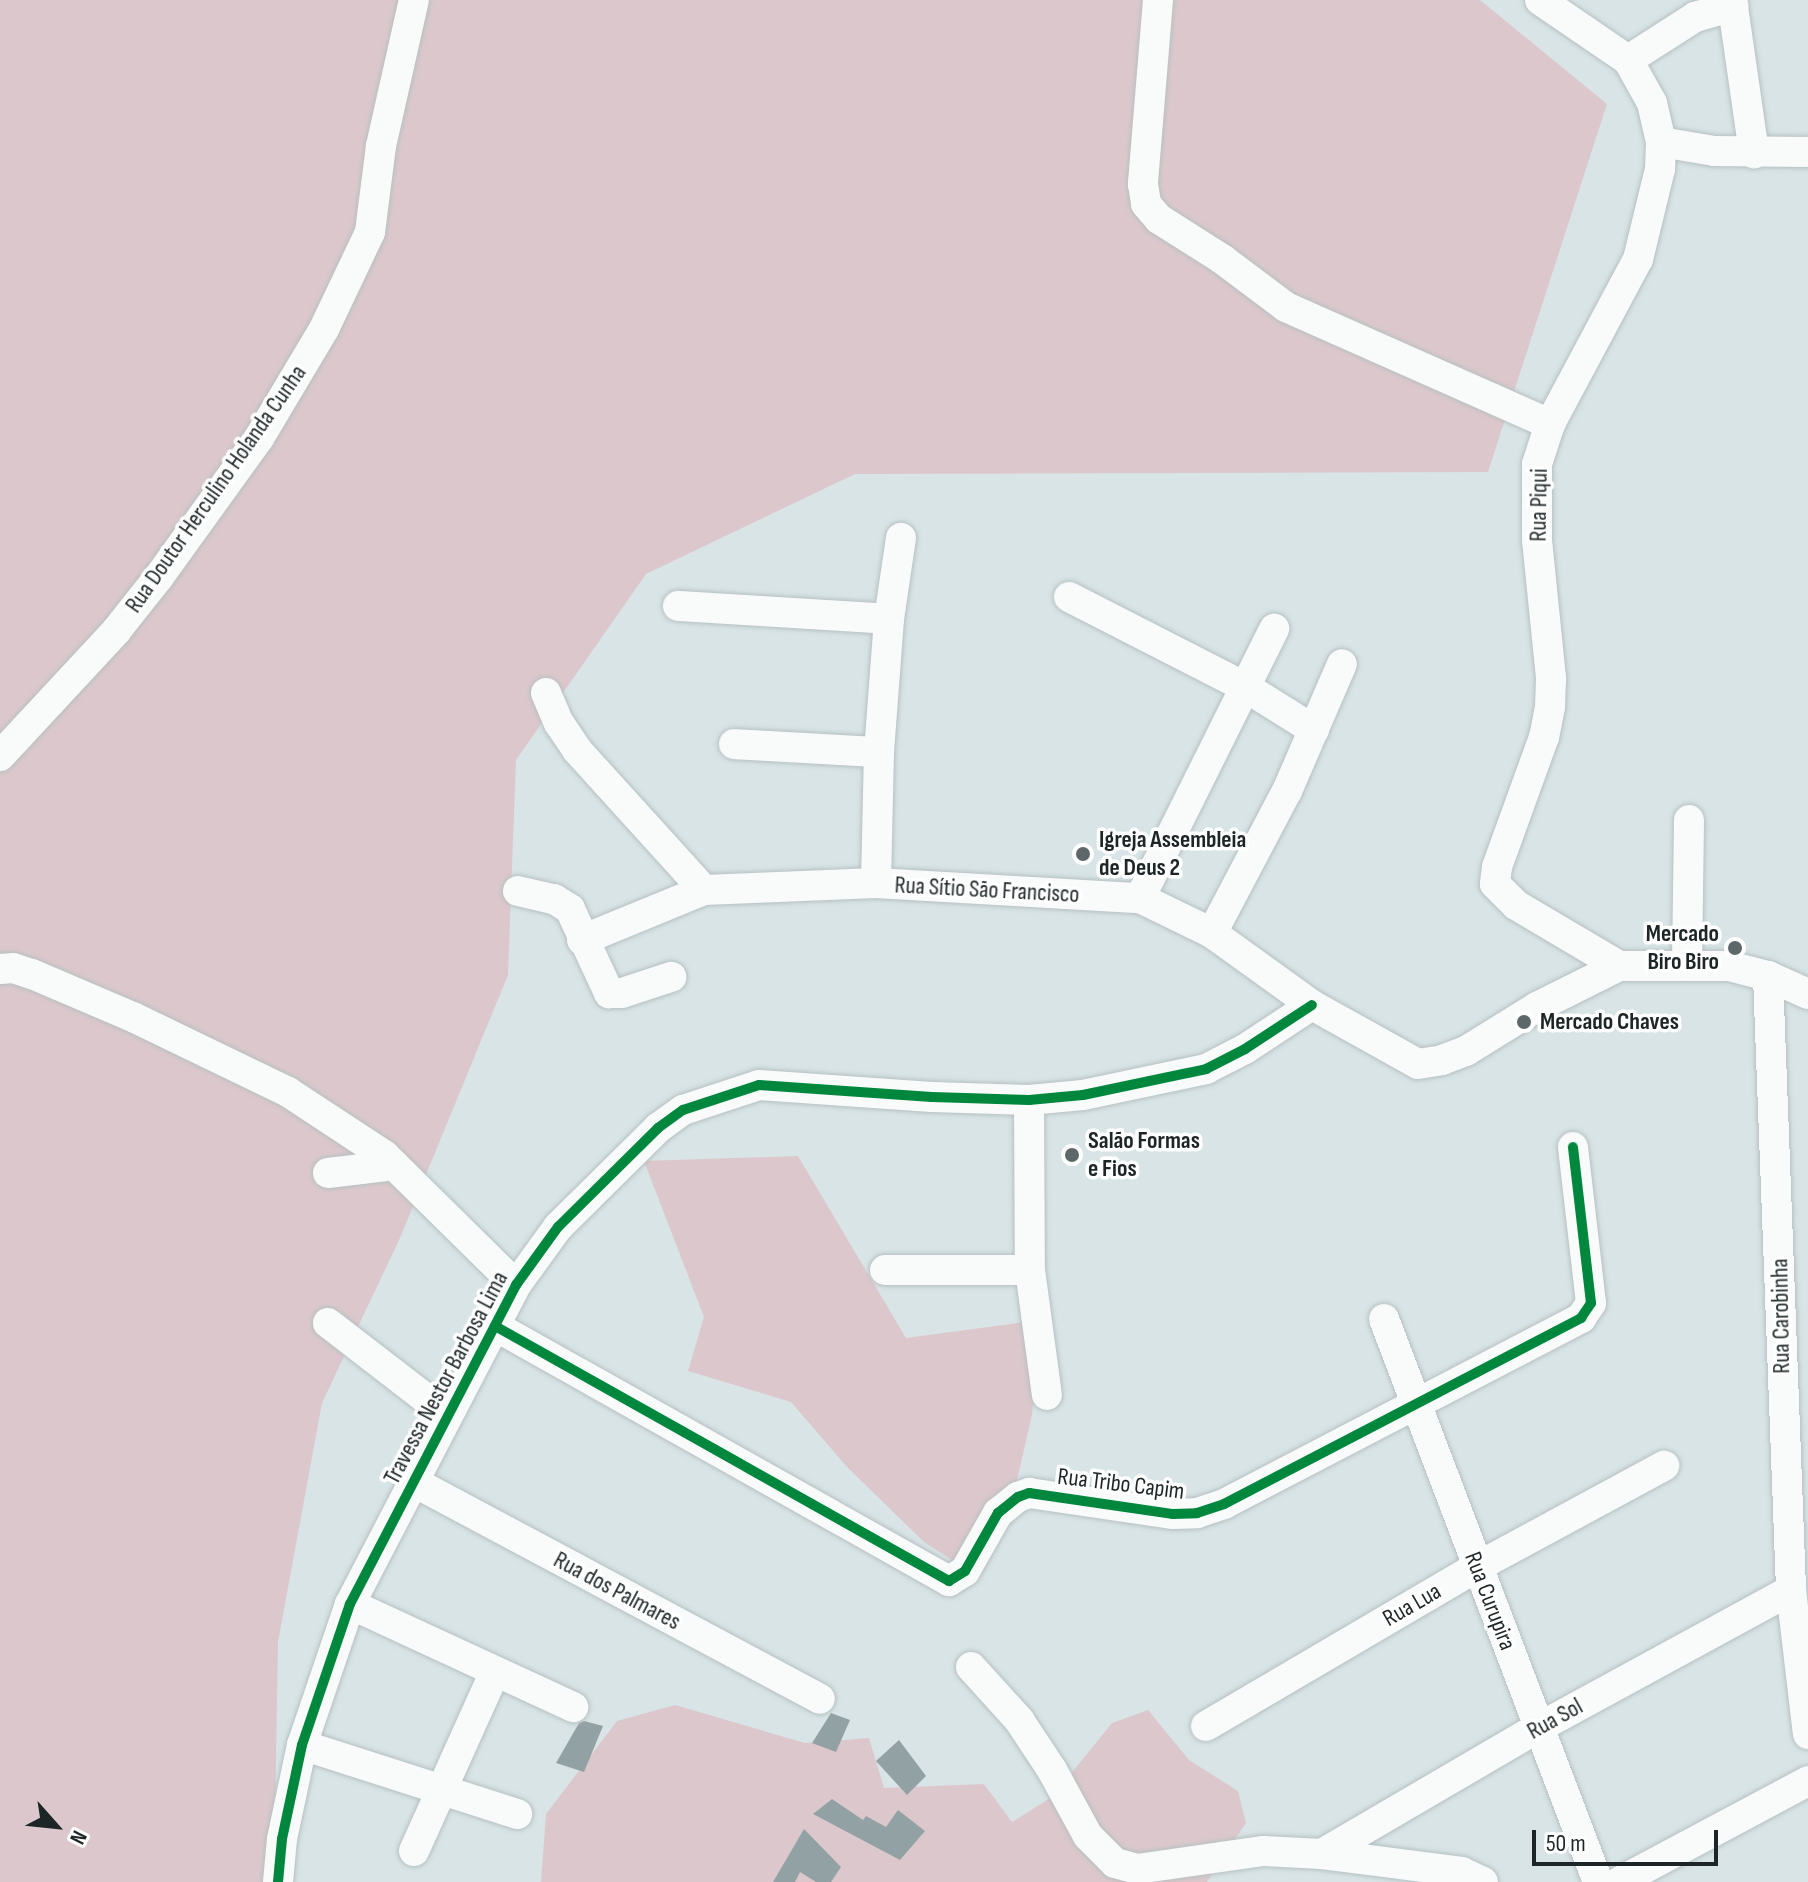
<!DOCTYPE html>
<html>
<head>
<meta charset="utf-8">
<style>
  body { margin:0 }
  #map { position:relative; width:1808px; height:1882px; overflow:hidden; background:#d8e4e6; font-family:"Sofia Sans Condensed",sans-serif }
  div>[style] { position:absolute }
  .green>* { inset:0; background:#dcc8cc }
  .building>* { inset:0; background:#92a1a3 }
  .roads { filter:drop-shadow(0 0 2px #b7c0c2) drop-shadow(0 0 2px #b7c0c2) }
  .minor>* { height:30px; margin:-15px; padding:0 15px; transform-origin:15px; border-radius:15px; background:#f9fbfb }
  .cycleway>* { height:10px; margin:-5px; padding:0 5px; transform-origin:5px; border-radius:5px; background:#00873e }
  .dots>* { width:22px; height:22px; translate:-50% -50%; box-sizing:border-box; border:4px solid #fff; border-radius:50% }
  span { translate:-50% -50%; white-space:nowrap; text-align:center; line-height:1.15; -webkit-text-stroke:7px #fff; paint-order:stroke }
  .street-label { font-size:24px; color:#1d2527 }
  .poi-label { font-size:24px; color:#1d2527; font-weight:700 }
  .left { translate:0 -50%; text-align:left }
  .right { translate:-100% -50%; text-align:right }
  .north { position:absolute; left:16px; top:1786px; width:80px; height:80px; -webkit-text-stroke:6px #fff; paint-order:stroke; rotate:117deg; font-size:22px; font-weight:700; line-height:32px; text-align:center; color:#1d2527 }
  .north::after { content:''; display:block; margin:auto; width:28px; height:36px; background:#1d2527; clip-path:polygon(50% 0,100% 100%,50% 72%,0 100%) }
  .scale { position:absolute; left:1532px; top:1830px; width:186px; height:36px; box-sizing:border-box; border:4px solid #1d2527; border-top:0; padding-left:10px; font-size:24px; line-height:28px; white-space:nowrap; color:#1d2527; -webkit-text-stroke:6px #fff; paint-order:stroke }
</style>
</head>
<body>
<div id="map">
  <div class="green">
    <div style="clip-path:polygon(0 0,1480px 0,1607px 104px,1488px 472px,855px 474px,646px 574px,516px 760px,508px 975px,400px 1238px,322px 1403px,278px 1642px,274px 1882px,0 1882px)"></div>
    <div style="clip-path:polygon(798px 1156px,906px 1338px,1041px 1320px,1032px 1415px,1012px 1502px,968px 1570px,924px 1542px,847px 1467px,791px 1402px,688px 1371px,704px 1317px,644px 1161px)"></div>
    <div style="clip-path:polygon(675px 1705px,805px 1743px,869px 1738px,884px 1788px,984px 1784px,1012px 1822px,1052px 1797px,1112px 1723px,1148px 1710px,1189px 1760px,1238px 1791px,1246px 1823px,1207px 1882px,541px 1882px,546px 1814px,617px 1721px)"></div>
  </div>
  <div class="building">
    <div style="clip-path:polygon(831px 1713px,850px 1720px,836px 1752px,812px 1743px)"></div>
    <div style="clip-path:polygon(584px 1721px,603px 1726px,584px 1772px,556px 1763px,579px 1723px)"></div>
    <div style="clip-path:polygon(899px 1740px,926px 1776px,907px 1795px,876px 1761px)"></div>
    <div style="clip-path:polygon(832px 1799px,863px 1820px,866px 1816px,886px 1827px,898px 1810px,925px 1831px,900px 1860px,813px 1814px)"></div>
    <div style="clip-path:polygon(804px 1829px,841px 1867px,831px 1882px,816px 1882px,800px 1872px,795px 1882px,773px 1882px)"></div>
  </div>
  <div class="roads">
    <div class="minor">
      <div style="left:1158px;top:0;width:185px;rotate:94.7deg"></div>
      <div style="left:1143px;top:184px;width:20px;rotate:81deg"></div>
      <div style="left:1146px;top:204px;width:20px;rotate:49deg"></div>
      <div style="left:1159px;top:219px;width:75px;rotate:32.4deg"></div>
      <div style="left:1222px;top:259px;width:80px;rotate:36.9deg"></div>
      <div style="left:1286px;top:307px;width:289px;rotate:23.9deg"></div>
      <div style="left:1540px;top:0;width:107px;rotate:34.3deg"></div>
      <div style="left:1628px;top:60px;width:49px;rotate:60.8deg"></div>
      <div style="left:1652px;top:103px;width:40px;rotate:77deg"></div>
      <div style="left:1661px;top:142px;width:27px;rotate:92deg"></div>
      <div style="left:1660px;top:169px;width:93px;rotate:103.7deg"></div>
      <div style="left:1638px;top:259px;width:187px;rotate:118.1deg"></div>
      <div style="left:1550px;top:424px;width:42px;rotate:108deg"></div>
      <div style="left:1537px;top:464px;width:76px;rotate:90deg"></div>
      <div style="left:1537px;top:540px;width:140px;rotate:84.2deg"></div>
      <div style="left:1551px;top:679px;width:28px;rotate:92deg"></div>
      <div style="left:1550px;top:707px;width:31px;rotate:101deg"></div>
      <div style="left:1544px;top:737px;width:138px;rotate:109.9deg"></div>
      <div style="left:1497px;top:867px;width:17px;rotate:97deg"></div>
      <div style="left:1495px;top:884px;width:30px;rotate:45deg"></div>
      <div style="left:1516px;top:905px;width:120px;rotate:30.6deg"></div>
      <div style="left:1732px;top:0;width:155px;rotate:81.8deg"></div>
      <div style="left:1628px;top:60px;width:80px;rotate:-32.7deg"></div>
      <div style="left:1695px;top:17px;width:40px;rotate:-16deg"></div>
      <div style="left:1661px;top:142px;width:54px;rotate:9.6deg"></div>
      <div style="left:1714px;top:151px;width:94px;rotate:0.6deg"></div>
      <div style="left:1069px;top:597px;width:200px;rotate:27.1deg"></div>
      <div style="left:1247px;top:688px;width:79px;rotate:32.1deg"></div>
      <div style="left:678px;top:606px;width:211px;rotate:3.5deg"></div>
      <div style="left:546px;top:693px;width:33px;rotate:67deg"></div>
      <div style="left:559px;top:723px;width:32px;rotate:56deg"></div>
      <div style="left:577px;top:750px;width:189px;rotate:47.8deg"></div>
      <div style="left:734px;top:744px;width:145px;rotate:3.2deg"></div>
      <div style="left:0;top:756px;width:171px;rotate:-47.1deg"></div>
      <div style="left:116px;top:631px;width:68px;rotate:-51.6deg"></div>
      <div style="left:158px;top:578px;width:173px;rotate:-54.2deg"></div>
      <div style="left:259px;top:438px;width:127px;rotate:-59.2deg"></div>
      <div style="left:324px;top:329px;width:107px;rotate:-64.6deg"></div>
      <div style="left:370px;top:232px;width:87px;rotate:-82.7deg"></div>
      <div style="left:381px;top:146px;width:150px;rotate:-77.3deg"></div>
      <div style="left:876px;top:883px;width:131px;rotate:-88.7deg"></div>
      <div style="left:879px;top:752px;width:133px;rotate:-85.7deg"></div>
      <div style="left:889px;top:619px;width:82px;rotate:-81.6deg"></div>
      <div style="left:518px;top:891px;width:37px;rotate:13deg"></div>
      <div style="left:554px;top:899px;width:19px;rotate:32deg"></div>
      <div style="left:570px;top:909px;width:93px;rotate:65.1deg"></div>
      <div style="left:609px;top:993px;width:13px"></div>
      <div style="left:622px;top:993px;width:52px;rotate:-18.1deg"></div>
      <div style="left:1140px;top:898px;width:301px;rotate:-63.5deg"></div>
      <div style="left:1212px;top:933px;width:161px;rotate:-62.2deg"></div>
      <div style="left:1287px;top:791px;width:138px;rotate:-66.6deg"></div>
      <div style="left:582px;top:940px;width:132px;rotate:-22.3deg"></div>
      <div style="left:704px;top:890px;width:172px;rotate:-2.3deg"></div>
      <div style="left:876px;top:883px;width:264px;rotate:3.3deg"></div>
      <div style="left:1140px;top:898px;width:80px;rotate:25.9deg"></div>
      <div style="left:1212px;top:933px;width:123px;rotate:35.8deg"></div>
      <div style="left:1312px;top:1005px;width:121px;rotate:29.1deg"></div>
      <div style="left:1418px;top:1064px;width:24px;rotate:-9deg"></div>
      <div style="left:1442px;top:1060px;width:26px;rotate:-21deg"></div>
      <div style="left:1466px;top:1051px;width:84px;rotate:-31.8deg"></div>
      <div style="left:1537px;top:1007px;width:92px;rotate:-26.6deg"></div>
      <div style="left:1619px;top:966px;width:110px"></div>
      <div style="left:1729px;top:966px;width:40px;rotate:14.4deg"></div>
      <div style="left:1768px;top:976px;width:44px;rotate:24.2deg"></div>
      <div style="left:1687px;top:964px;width:144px;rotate:-89.2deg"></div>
      <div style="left:0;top:969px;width:13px;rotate:-4deg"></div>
      <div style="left:13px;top:968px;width:20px;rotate:18deg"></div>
      <div style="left:32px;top:974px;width:112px;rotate:23.1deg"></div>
      <div style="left:135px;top:1018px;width:170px;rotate:25.8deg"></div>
      <div style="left:288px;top:1092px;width:115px;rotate:33.3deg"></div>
      <div style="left:384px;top:1155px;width:185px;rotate:44.6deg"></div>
      <div style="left:1768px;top:976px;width:614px;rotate:87.85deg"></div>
      <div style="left:1791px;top:1590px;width:145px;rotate:83.3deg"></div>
      <div style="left:1029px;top:1100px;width:170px;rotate:89.7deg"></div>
      <div style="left:1030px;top:1270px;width:126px;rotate:82.3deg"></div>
      <div style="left:328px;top:1173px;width:67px;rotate:-6.8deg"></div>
      <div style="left:885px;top:1270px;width:145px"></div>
      <div style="left:1384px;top:1319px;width:602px;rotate:69.19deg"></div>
      <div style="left:328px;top:1323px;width:150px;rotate:37.7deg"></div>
      <div style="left:495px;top:1326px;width:521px;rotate:29.32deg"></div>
      <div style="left:949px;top:1581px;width:19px;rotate:-32deg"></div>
      <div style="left:965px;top:1571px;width:67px;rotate:-60.4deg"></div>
      <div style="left:998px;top:1513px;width:26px;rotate:-39deg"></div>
      <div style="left:1018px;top:1497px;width:12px;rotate:-20deg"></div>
      <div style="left:1029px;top:1493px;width:146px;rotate:8.3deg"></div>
      <div style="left:1173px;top:1514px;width:24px;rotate:-2deg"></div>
      <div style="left:1197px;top:1513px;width:28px;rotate:-18deg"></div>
      <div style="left:1224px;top:1504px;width:403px;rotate:-27.5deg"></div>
      <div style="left:1581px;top:1318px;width:18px;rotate:-56deg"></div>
      <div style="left:1591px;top:1303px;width:157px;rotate:-96.6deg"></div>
      <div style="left:414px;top:1482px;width:460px;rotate:28.1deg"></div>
      <div style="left:350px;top:1604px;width:246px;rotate:24.8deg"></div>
      <div style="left:971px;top:1667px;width:72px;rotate:47.8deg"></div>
      <div style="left:1019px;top:1720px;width:60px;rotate:56.6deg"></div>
      <div style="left:1052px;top:1770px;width:75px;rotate:61.4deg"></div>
      <div style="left:1088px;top:1836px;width:38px;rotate:45deg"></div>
      <div style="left:1115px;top:1863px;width:23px;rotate:15deg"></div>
      <div style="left:1137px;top:1869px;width:128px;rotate:-8.1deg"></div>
      <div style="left:1264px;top:1851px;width:58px;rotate:3deg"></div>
      <div style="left:1322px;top:1854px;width:141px;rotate:7.3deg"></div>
      <div style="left:1462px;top:1872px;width:23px;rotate:25deg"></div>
      <div style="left:1206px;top:1726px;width:314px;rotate:-30.4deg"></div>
      <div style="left:1477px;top:1567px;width:213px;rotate:-28.4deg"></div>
      <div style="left:302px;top:1745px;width:226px;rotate:17.8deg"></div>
      <div style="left:414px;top:1851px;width:194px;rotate:-65.7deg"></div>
      <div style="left:1322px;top:1854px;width:250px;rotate:-30.3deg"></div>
      <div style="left:1538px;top:1728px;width:288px;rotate:-28.6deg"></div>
      <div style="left:278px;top:1882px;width:43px;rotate:-84.7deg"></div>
      <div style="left:282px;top:1839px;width:96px;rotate:-78deg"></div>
      <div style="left:302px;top:1745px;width:149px;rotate:-71.2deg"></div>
      <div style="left:350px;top:1604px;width:360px;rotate:-62.5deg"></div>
      <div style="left:516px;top:1285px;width:72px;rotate:-54.1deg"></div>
      <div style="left:558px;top:1227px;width:141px;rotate:-44.7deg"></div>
      <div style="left:658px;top:1128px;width:31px;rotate:-36deg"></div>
      <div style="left:683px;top:1110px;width:80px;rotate:-18.2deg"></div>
      <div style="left:759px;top:1085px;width:173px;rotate:4deg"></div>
      <div style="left:932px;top:1097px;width:97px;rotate:1.8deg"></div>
      <div style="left:1029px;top:1100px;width:54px;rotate:-5.3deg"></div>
      <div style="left:1083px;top:1095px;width:126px;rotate:-11.9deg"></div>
      <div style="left:1206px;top:1069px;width:44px;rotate:-27.1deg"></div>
      <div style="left:1245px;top:1049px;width:80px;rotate:-33.3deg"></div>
      <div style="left:1619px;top:1882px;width:214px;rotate:-28.1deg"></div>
    </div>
  </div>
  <div class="cycleway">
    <div style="left:495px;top:1326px;width:521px;rotate:29.32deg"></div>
    <div style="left:949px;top:1581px;width:19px;rotate:-32deg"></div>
    <div style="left:965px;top:1571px;width:67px;rotate:-60.4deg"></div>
    <div style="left:998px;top:1513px;width:26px;rotate:-39deg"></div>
    <div style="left:1018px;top:1497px;width:12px;rotate:-20deg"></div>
    <div style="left:1029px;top:1493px;width:146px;rotate:8.3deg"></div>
    <div style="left:1173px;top:1514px;width:24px;rotate:-2deg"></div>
    <div style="left:1197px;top:1513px;width:28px;rotate:-18deg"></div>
    <div style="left:1224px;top:1504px;width:403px;rotate:-27.5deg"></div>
    <div style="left:1581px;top:1318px;width:18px;rotate:-56deg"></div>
    <div style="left:1591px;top:1303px;width:157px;rotate:-96.6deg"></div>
    <div style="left:278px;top:1882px;width:43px;rotate:-84.7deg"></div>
    <div style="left:282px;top:1839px;width:96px;rotate:-78deg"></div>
    <div style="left:302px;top:1745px;width:149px;rotate:-71.2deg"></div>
    <div style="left:350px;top:1604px;width:360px;rotate:-62.5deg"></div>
    <div style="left:516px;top:1285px;width:72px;rotate:-54.1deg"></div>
    <div style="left:558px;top:1227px;width:141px;rotate:-44.7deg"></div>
    <div style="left:658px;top:1128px;width:31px;rotate:-36deg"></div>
    <div style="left:683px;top:1110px;width:80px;rotate:-18.2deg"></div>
    <div style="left:759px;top:1085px;width:173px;rotate:4deg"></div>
    <div style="left:932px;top:1097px;width:97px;rotate:1.8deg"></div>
    <div style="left:1029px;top:1100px;width:54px;rotate:-5.3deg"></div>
    <div style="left:1083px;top:1095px;width:126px;rotate:-11.9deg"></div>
    <div style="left:1206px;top:1069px;width:44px;rotate:-27.1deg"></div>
    <div style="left:1245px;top:1049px;width:80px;rotate:-33.3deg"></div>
  </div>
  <div class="dots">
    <div style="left:1083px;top:854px;background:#5e686a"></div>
    <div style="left:1735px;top:948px;background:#5e686a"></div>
    <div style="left:1524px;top:1022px;background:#5e686a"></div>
    <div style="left:1072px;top:1155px;background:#5e686a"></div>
  </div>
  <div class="street-label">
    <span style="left:216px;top:489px;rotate:-55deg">Rua Doutor Herculino Holanda Cunha</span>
    <span style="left:1539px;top:505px;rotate:-89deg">Rua Piqui</span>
    <span style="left:987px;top:890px;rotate:3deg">Rua Sítio São Francisco</span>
    <span style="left:1781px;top:1316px;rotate:-91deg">Rua Carobinha</span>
    <span style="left:446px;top:1378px;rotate:-62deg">Travessa Nestor Barbosa Lima</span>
    <span style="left:1121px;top:1484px;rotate:7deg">Rua Tribo Capim</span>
    <span style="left:617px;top:1591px;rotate:28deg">Rua dos Palmares</span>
    <span style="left:1490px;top:1601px;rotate:69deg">Rua Curupira</span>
    <span style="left:1412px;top:1605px;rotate:-30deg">Rua Lua</span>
    <span style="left:1555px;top:1719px;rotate:-29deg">Rua Sol</span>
  </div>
  <div class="poi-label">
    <span class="left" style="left:1099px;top:854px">Igreja Assembleia<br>de Deus 2</span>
    <span class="right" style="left:1719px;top:948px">Mercado<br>Biro Biro</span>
    <span class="left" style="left:1540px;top:1022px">Mercado Chaves</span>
    <span class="left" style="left:1088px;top:1155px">Salão Formas<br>e Fios</span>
  </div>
  <div class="north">N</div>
  <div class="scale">50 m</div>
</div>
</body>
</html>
